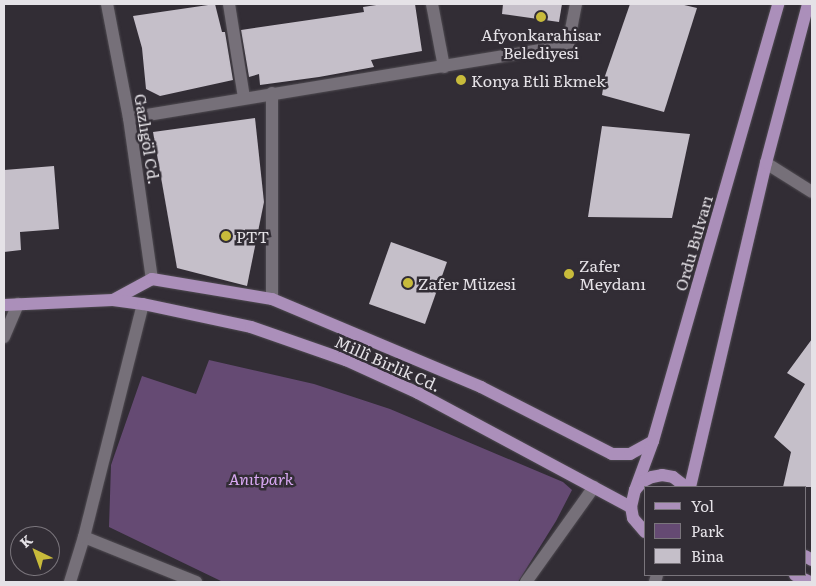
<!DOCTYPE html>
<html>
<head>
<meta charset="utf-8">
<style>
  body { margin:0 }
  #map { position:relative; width:816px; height:586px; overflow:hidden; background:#322d35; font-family:Literata,serif }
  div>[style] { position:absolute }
  .green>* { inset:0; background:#654a73 }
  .building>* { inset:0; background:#c5bfc9 }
  .roads { filter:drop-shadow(0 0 1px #4f4b51) drop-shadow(0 0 1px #4f4b51) }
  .street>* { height:12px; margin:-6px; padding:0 6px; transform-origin:6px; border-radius:6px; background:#767079 }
  .secondary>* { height:12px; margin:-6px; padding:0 6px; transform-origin:6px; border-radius:6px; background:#767079 }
  .primary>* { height:12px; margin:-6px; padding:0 6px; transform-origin:6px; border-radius:6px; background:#ab8fba }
  .dots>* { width:14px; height:14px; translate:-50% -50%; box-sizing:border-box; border:2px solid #322d35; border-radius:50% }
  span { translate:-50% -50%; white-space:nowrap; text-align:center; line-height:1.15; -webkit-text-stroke:5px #322d35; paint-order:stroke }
  .poi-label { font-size:16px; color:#e5e2e7 }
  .left { translate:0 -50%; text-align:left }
  .street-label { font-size:16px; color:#e5e2e7 }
  .park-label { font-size:16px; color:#d9a9f3; font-style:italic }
  .frame { position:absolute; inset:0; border:5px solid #e5e2e7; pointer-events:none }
  .legend { position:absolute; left:644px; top:486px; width:162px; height:90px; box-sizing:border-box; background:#322d35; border:1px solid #7a757c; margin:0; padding:6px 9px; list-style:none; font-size:15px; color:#e5e2e7 }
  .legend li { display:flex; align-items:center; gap:10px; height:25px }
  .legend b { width:25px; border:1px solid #7a757c }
  .north { position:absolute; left:10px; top:526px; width:50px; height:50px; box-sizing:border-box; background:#322d35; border:1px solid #7a757c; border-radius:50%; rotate:318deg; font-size:14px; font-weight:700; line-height:20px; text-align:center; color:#e5e2e7 }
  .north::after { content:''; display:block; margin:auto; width:18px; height:22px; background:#c8bb3b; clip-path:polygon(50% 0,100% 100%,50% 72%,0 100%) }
</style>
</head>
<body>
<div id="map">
  <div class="green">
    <div style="clip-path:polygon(209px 360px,314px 384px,390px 409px,563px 482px,572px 490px,556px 521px,518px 582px,223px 582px,109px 527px,111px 465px,142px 376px,196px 394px)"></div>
  </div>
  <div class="building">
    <div style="clip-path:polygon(215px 4px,222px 32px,225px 32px,233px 80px,160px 96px,146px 89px,142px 48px,133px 16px)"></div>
    <div style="clip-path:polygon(383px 4px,415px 4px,422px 51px,371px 60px,374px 67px,319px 77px,260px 85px,259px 74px,249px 77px,241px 30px,364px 12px,363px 7px)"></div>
    <div style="clip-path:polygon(503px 4px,562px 4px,559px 22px,502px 14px)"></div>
    <div style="clip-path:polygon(630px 4px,680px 4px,697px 8px,664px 112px,602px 95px,605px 76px)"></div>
    <div style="clip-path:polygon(255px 118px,264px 202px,247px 286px,177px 268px,153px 132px)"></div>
    <div style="clip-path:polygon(602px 126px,690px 134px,672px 218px,588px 217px)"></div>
    <div style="clip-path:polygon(54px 166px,59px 229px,20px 232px,21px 250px,4px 252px,4px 170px)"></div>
    <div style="clip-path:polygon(391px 242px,447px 262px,425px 324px,369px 304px)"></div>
    <div style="clip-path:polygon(812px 339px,812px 487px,783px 487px,791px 452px,774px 437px,805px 384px,787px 373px)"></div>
  </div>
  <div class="roads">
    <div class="street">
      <div style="left:229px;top:4px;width:95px;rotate:80.9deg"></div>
      <div style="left:432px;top:4px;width:64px;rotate:79.2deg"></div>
      <div style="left:129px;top:118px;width:445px;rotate:-9.4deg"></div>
      <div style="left:568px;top:45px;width:42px;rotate:-79deg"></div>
      <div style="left:766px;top:163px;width:54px;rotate:32.2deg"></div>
      <div style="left:272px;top:299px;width:206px;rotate:-90deg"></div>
      <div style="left:4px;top:337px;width:36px;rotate:-67deg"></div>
      <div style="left:84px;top:537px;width:121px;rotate:21.9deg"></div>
      <div style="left:70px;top:582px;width:47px;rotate:-72.7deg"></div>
      <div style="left:84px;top:537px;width:240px;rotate:-75.8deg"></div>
      <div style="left:526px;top:582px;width:117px;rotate:-54.4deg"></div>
      <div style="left:655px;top:582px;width:7px;rotate:-74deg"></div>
    </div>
    <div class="secondary">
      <div style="left:107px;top:4px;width:116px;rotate:79.1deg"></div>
      <div style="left:129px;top:118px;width:163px;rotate:81.9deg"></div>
    </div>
    <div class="primary">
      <div style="left:113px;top:300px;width:44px;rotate:-28.3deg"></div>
      <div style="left:152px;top:279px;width:122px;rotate:9.5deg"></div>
      <div style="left:272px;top:299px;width:227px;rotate:22.8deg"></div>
      <div style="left:481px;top:387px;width:147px;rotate:27.1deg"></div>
      <div style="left:612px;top:454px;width:18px"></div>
      <div style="left:630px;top:454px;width:26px;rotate:-29deg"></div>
      <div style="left:4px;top:305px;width:109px;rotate:-2.6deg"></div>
      <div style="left:113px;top:300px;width:30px;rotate:8deg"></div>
      <div style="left:143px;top:304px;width:110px;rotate:12deg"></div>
      <div style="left:251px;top:327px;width:101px;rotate:19.2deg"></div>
      <div style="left:346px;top:360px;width:79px;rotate:24.6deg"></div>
      <div style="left:418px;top:393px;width:242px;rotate:28.2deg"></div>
      <div style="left:690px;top:487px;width:333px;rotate:-76.8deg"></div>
      <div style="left:766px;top:163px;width:164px;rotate:-75.2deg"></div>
      <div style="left:635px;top:490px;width:52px;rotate:-69.8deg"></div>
      <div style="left:653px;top:441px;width:455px;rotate:-74deg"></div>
      <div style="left:645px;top:532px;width:18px;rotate:-131deg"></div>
      <div style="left:633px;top:518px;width:11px;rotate:-100deg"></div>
      <div style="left:631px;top:507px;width:17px;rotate:-77deg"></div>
      <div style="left:635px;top:490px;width:11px;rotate:-49deg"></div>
      <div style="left:642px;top:482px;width:11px;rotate:-27deg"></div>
      <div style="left:652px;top:477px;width:10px;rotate:-11deg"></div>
      <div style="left:662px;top:475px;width:11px;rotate:10deg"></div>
      <div style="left:673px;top:477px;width:16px;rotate:38deg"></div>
      <div style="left:805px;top:556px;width:8px;rotate:30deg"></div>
      <div style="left:795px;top:575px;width:17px;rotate:25deg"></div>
    </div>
  </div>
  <div class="dots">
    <div style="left:541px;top:17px;background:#c8bb3b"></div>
    <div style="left:461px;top:80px;background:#c8bb3b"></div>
    <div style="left:226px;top:236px;background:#c8bb3b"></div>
    <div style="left:569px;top:274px;background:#c8bb3b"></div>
    <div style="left:408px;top:283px;background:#c8bb3b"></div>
  </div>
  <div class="poi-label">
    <span style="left:541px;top:43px">Afyonkarahisar<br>Belediyesi</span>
    <span class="left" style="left:471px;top:80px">Konya Etli Ekmek</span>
    <span class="left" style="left:236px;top:236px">PTT</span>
    <span class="left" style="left:579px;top:274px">Zafer<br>Meydanı</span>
    <span class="left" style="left:418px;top:283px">Zafer Müzesi</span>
  </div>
  <div class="street-label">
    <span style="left:148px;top:139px;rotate:81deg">Gazlıgöl Cd.</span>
    <span style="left:693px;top:243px;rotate:-74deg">Ordu Bulvarı</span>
    <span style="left:388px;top:363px;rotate:24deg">Millî Birlik Cd.</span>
  </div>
  <div class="park-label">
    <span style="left:261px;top:478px">Anıtpark</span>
  </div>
  <div class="frame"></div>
  <ul class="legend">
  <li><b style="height:6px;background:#ab8fba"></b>Yol</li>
  <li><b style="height:14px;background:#654a73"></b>Park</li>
  <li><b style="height:14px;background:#c5bfc9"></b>Bina</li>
  </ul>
  <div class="north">K</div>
</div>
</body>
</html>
